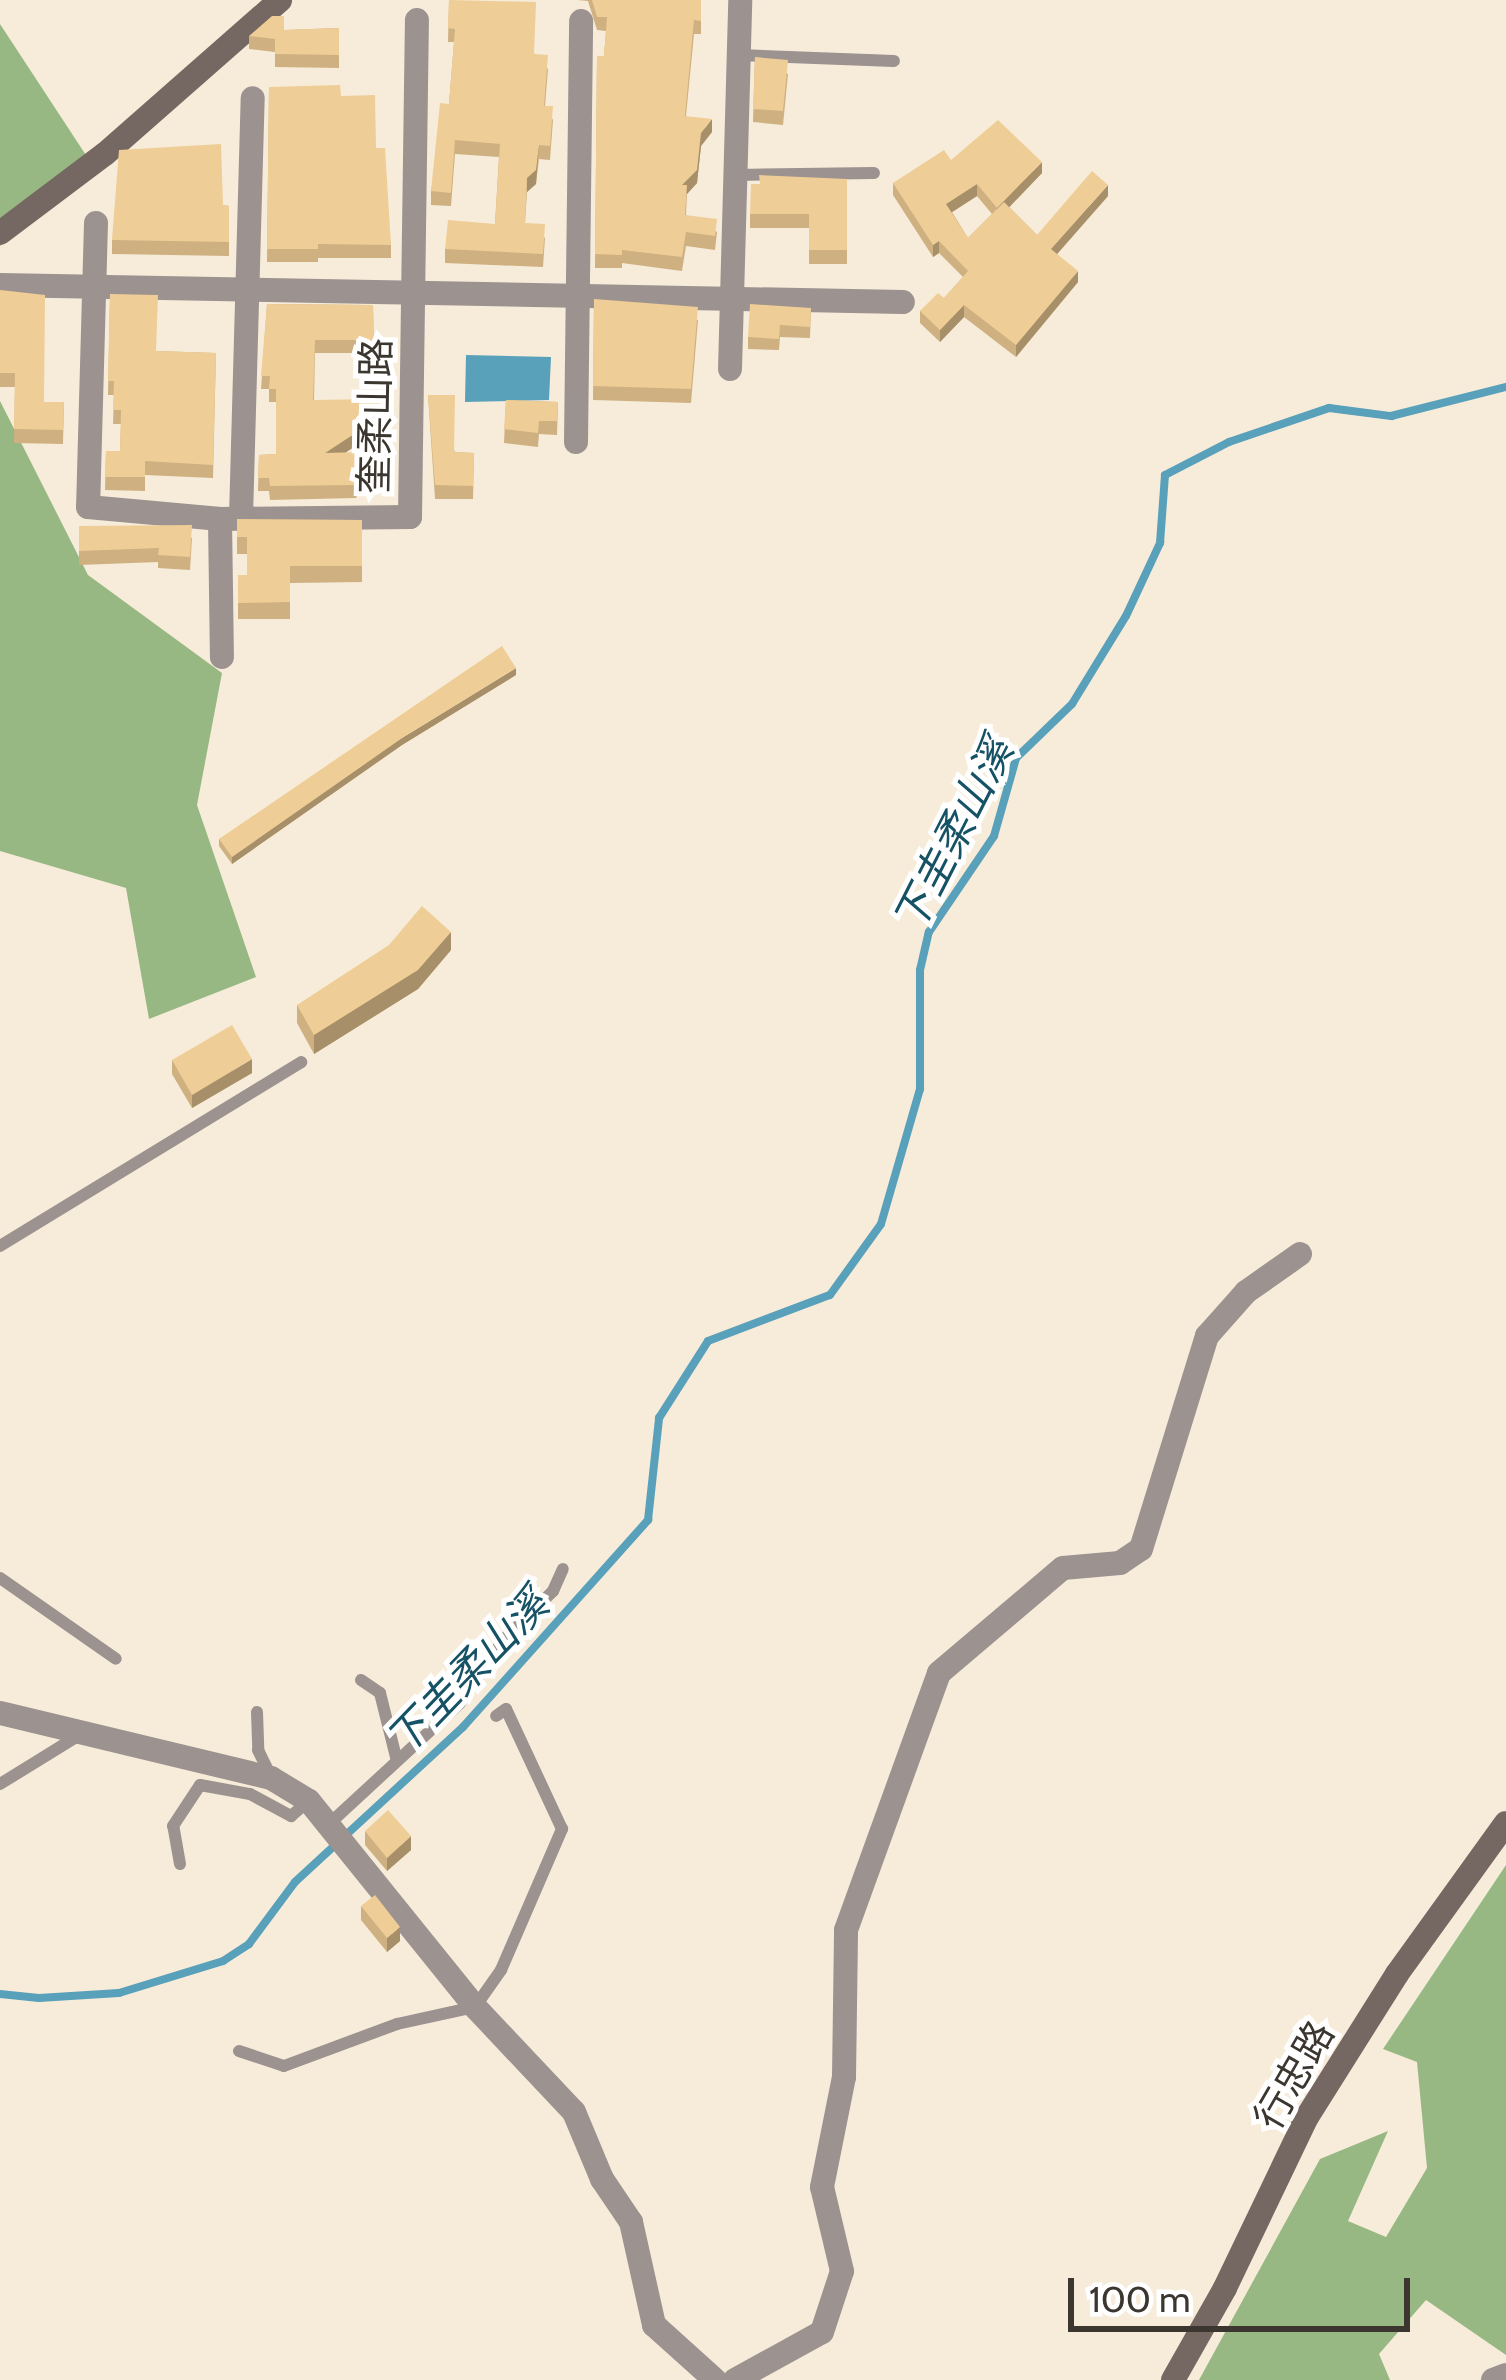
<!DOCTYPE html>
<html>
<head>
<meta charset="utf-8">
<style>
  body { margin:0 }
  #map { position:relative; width:1506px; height:2380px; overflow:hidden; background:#f7ecd9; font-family:Cabin,"Noto Sans TC",sans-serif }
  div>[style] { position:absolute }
  .forest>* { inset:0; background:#98b883 }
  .water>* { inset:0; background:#59a0ba }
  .stream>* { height:8px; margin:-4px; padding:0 4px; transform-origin:4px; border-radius:4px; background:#59a0ba }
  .lane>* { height:12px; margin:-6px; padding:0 6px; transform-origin:6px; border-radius:6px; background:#9c928f }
  .street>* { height:24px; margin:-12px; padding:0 12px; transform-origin:12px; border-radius:12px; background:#9c928f }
  .secondary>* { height:24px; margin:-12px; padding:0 12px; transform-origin:12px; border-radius:12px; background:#756762 }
  .wall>* { inset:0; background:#ceb081 }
  .shaded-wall>* { inset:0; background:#a79069 }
  .building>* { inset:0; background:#efcd96 }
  span { translate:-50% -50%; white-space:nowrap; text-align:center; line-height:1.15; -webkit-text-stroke:10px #fff; paint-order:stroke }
  .street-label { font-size:39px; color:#3b362f }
  .water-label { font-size:42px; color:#165265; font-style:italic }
  .scale { position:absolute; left:1068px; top:2278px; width:342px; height:54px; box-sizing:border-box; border:6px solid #3b362f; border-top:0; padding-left:15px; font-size:36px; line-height:42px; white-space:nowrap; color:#3b362f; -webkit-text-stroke:9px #fff; paint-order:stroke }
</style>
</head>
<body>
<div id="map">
  <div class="forest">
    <div style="clip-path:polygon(0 24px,97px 172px,0 246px)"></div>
    <div style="clip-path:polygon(0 401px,88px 575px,222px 673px,197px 805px,256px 977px,149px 1019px,126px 888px,0 851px)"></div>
    <div style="clip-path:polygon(1506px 1865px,1506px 2355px,1426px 2300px,1379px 2354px,1390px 2380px,1199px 2380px,1320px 2159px,1388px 2131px,1348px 2221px,1386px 2237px,1427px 2168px,1417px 2062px,1383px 2049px)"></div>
  </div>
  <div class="water">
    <div style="clip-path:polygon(466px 355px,551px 357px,549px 400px,465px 402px)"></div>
  </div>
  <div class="stream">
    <div style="left:0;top:1994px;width:39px;rotate:6deg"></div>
    <div style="left:39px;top:1998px;width:80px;rotate:-3.6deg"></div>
    <div style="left:119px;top:1993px;width:109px;rotate:-17.1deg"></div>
    <div style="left:223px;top:1961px;width:31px;rotate:-33deg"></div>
    <div style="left:249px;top:1944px;width:77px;rotate:-53.4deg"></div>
    <div style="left:295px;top:1882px;width:229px;rotate:-42.7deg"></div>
    <div style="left:463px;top:1727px;width:278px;rotate:-48.2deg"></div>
    <div style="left:648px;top:1520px;width:103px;rotate:-83.8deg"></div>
    <div style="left:659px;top:1418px;width:91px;rotate:-57.5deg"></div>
    <div style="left:708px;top:1341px;width:130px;rotate:-20.7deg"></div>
    <div style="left:830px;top:1295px;width:87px;rotate:-54.3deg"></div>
    <div style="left:881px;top:1224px;width:141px;rotate:-73.9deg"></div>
    <div style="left:920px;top:1089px;width:119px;rotate:-90deg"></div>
    <div style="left:920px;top:970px;width:39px;rotate:-77deg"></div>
    <div style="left:929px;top:932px;width:116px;rotate:-55.9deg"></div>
    <div style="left:994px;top:836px;width:81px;rotate:-74.2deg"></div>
    <div style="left:1016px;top:758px;width:78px;rotate:-44deg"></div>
    <div style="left:1072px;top:704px;width:103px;rotate:-58.5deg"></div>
    <div style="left:1126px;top:616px;width:81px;rotate:-65deg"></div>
    <div style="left:1160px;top:543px;width:68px;rotate:-85.8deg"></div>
    <div style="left:1165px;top:475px;width:72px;rotate:-27.3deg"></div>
    <div style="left:1229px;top:442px;width:106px;rotate:-18.8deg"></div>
    <div style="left:1329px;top:408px;width:63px;rotate:7.4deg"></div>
    <div style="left:1391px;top:416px;width:119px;rotate:-14.2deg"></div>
  </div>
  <div class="lane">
    <div style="left:739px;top:55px;width:155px;rotate:2.2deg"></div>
    <div style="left:735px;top:175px;width:139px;rotate:-0.8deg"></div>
    <div style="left:0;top:1246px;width:353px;rotate:-31.4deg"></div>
    <div style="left:0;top:1578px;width:141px;rotate:34.9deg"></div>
    <div style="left:361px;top:1680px;width:23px;rotate:34deg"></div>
    <div style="left:380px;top:1693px;width:70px;rotate:76deg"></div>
    <div style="left:257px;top:1712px;width:38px;rotate:88deg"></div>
    <div style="left:258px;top:1750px;width:30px;rotate:64deg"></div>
    <div style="left:0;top:1784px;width:95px;rotate:-31.7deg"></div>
    <div style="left:329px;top:1824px;width:178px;rotate:-42.7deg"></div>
    <div style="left:460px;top:1703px;width:78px;rotate:-55.5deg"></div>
    <div style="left:504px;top:1639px;width:69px;rotate:-44.4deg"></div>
    <div style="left:553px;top:1591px;width:24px;rotate:-66deg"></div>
    <div style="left:180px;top:1864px;width:39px;rotate:-100deg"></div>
    <div style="left:173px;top:1826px;width:49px;rotate:-56.6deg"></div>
    <div style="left:200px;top:1785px;width:51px;rotate:10.2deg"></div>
    <div style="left:250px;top:1794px;width:47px;rotate:28.2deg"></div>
    <div style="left:291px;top:1816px;width:23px;rotate:-40deg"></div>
    <div style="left:239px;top:2051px;width:47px;rotate:18.4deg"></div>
    <div style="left:284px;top:2066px;width:121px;rotate:-20.4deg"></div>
    <div style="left:397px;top:2024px;width:80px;rotate:-12.3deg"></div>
    <div style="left:475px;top:2007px;width:45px;rotate:-54.9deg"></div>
    <div style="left:501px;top:1970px;width:154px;rotate:-66.6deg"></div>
    <div style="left:562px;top:1829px;width:132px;rotate:-115deg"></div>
    <div style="left:506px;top:1709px;width:12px;rotate:145deg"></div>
  </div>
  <div class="street">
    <div style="left:96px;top:223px;width:284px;rotate:91.6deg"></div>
    <div style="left:88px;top:507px;width:133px;rotate:5.2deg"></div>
    <div style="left:220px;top:519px;width:190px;rotate:-0.6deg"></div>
    <div style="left:410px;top:517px;width:497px;rotate:-89.2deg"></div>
    <div style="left:0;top:285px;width:903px;rotate:1.08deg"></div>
    <div style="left:730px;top:369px;width:369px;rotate:-88.4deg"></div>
    <div style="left:576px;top:442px;width:421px;rotate:-89.3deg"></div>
    <div style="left:241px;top:517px;width:419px;rotate:-88.4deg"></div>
    <div style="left:220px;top:519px;width:138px;rotate:89.2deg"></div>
    <div style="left:0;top:1713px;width:279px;rotate:13.5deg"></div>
    <div style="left:271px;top:1778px;width:44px;rotate:31.2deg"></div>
    <div style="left:309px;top:1801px;width:265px;rotate:51.1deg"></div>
    <div style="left:475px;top:2007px;width:144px;rotate:46.7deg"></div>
    <div style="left:574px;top:2112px;width:73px;rotate:67.3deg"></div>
    <div style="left:602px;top:2179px;width:52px;rotate:56deg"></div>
    <div style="left:631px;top:2222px;width:106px;rotate:77.4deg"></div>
    <div style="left:654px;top:2325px;width:82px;rotate:42deg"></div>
    <div style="left:735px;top:2380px;width:99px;rotate:-28.9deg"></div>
    <div style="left:822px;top:2332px;width:64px;rotate:-71.8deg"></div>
    <div style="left:842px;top:2271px;width:86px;rotate:-103.4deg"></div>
    <div style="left:822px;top:2187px;width:112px;rotate:-78.7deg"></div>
    <div style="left:844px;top:2077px;width:147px;rotate:-89.2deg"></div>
    <div style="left:846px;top:1930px;width:273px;rotate:-70.1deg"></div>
    <div style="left:939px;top:1673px;width:162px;rotate:-40.3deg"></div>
    <div style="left:1063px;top:1568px;width:57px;rotate:-5deg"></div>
    <div style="left:1120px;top:1563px;width:25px;rotate:-34deg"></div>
    <div style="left:1141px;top:1549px;width:223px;rotate:-72.8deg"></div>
    <div style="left:1207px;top:1336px;width:59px;rotate:-48.4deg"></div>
    <div style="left:1246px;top:1292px;width:66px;rotate:-35.1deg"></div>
    <div style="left:1493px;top:2380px;width:14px;rotate:-21deg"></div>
  </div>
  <div class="secondary">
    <div style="left:0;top:233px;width:131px;rotate:-37deg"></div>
    <div style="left:105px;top:154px;width:233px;rotate:-41.3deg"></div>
    <div style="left:1173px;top:2380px;width:106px;rotate:-60.5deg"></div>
    <div style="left:1225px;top:2288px;width:190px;rotate:-64.4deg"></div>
    <div style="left:1307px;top:2117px;width:169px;rotate:-57.8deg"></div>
    <div style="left:1397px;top:1974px;width:186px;rotate:-54.2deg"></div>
  </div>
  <div class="wall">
    <div style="clip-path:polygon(449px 0,535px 54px,548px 69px,545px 106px,553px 120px,550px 160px,539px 159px,536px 184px,527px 192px,525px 223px,545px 238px,543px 267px,445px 263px,445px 249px,495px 224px,499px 157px,455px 154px,451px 206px,431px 205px,431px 191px,449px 104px,454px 42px,448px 42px)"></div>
    <div style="clip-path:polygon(577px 0,701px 0,701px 34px,694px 34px,686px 116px,712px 132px,701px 146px,697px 183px,687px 194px,686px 215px,717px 232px,715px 250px,686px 246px,682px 271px,622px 263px,622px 268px,595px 268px,597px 56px,604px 56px,606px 31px,597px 30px,588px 1px)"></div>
    <div style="clip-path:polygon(339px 28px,339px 68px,275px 67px,275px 52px,249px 49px,249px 36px,284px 30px)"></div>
    <div style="clip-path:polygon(755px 57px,788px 74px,783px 125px,753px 122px)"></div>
    <div style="clip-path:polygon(269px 87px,341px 96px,376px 148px,391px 245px,391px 258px,318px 258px,318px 262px,267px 262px)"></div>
    <div style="clip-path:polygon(evenodd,951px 160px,1042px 173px,1009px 207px,1037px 235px,1108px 196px,1057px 254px,1078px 282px,1016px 357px,964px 317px,940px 342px,920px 323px,920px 311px,944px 298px,963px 277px,939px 253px,933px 257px,893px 195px,893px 183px,951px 160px,977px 196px,992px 214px,968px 238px,952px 212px,977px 196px)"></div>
    <div style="clip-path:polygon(847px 179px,847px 264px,809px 264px,809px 228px,750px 228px,750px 214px)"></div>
    <div style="clip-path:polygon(223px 205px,229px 206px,229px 256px,112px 254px,112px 240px)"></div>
    <div style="clip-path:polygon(0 290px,44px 402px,64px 402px,63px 444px,14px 443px,15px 387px,0 387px)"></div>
    <div style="clip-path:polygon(110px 294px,156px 351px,216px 353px,213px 478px,145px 475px,145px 491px,105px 490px,106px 451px,120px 451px,121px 424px,113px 424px,114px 395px,108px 395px)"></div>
    <div style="clip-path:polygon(594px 299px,698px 320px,691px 403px,593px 400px)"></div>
    <div style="clip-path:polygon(267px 304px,373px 305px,374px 353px,315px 353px,314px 400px,380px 430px,346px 452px,362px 465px,356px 498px,270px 500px,269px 491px,258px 491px,259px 455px,276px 454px,276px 402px,269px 402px,269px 389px,261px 389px)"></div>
    <div style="clip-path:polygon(811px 308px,810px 338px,780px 337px,779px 350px,748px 349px,748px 337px)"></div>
    <div style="clip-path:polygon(428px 395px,455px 452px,474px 453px,473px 499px,435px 499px)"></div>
    <div style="clip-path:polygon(506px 400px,558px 402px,557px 435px,539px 434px,538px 447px,504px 443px)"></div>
    <div style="clip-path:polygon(237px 519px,362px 520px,362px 582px,290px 583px,290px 619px,238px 619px,238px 575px,247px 575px,247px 554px,237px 554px)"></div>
    <div style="clip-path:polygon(79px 526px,192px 538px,190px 570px,158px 568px,158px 562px,79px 565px)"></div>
    <div style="clip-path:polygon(516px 675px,402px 745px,232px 864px,219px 846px,219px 839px)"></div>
    <div style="clip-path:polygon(451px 950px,418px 989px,314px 1054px,297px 1023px,297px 1005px)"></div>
    <div style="clip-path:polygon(172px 1060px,252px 1073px,192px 1108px,172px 1074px)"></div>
    <div style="clip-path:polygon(365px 1831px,411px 1850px,387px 1871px,365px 1845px)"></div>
    <div style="clip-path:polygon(361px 1906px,400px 1941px,387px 1952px,361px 1920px)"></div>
  </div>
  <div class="shaded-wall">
    <div style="clip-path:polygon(712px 119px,712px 132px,701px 146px,697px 183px,687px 194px,682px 185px,701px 133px)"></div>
    <div style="clip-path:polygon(539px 145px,536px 184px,527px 192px,527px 178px)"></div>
    <div style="clip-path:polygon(1042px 162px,1042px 173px,997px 220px,997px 208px)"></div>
    <div style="clip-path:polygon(977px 184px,977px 196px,946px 216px,946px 204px)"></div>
    <div style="clip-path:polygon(1108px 185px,1108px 196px,1051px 261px,1051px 249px)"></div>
    <div style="clip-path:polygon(939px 241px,939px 253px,933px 257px,933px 245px)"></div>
    <div style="clip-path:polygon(1078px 271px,1078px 282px,1016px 357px,1016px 345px)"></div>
    <div style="clip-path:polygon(964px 305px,964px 317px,940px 342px,940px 330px)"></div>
    <div style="clip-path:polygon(380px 417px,380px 430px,325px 466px,325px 453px)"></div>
    <div style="clip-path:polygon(362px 452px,362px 465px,356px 498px,356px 485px)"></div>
    <div style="clip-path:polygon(516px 668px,516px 675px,402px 745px,232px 864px,232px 857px,402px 738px)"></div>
    <div style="clip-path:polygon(451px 932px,451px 950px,418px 989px,314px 1054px,314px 1035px)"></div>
    <div style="clip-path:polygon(252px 1059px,252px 1073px,192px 1108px,192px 1095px)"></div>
    <div style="clip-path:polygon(411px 1836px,411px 1850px,387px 1871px,387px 1858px)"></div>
    <div style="clip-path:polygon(400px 1927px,400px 1941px,387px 1952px,387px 1938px)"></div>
  </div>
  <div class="building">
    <div style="clip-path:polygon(449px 0,536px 2px,534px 54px,548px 55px,544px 106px,553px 106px,550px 146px,539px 145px,536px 170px,527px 178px,525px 223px,545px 224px,543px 254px,445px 249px,448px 220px,495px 224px,500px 144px,455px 140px,451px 193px,431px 191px,440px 103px,449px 104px,455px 29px,448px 28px)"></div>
    <div style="clip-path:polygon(592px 0,701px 0,701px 21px,694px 20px,685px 116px,712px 119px,701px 133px,697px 170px,682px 185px,687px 185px,685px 215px,717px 219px,715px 236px,686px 232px,682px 257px,622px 250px,622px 255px,595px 254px,597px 56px,604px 56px,607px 17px,597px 17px)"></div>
    <div style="clip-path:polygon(272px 16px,284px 16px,284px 30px,339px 28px,339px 55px,275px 54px,275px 39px,249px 36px)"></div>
    <div style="clip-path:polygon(755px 57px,788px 60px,783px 111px,753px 109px)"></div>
    <div style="clip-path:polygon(340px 85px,341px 96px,375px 95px,376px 148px,385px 148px,391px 245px,318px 244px,318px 249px,267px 249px,269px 87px)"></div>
    <div style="clip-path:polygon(998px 120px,1042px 162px,997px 208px,977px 184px,946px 204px,968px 238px,1004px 202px,1037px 235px,1092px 171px,1108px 185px,1051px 249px,1078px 271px,1016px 345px,964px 305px,940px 330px,920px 311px,938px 293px,944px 298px,968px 271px,939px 241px,933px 245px,893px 183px,944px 150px,951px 160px)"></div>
    <div style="clip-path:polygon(221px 144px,223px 205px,229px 206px,229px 242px,112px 240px,119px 150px)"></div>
    <div style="clip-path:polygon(759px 175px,847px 179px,847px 250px,809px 250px,809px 214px,750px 214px,751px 184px,760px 184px)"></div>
    <div style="clip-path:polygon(0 290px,45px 295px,44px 402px,64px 402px,63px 430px,14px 429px,15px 373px,0 373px)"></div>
    <div style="clip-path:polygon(110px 294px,158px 295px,156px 351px,216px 353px,213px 465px,145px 461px,145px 477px,105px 477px,106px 451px,120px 451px,121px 410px,113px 410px,114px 381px,108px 381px)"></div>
    <div style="clip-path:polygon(594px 299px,698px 307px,691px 389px,593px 386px)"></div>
    <div style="clip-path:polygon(267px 304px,373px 305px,374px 340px,315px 340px,313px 400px,379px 399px,380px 417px,325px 453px,362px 452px,356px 485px,270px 486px,269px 478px,258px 478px,259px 455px,276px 454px,276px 389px,269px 389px,270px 376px,261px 376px)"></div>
    <div style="clip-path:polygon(750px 304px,811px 308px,810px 327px,780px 325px,779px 339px,748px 337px)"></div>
    <div style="clip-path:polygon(428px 395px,455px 395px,454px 452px,474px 453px,473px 486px,435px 485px)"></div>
    <div style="clip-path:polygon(506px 400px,558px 402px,557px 421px,539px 421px,538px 433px,504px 429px)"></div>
    <div style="clip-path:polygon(237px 519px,362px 520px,362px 566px,290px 566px,290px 602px,238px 603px,238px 575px,247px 575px,247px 537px,237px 537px)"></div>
    <div style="clip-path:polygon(192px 525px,190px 557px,158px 555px,159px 548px,79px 551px,79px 526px)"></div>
    <div style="clip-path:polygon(502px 646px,516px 668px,402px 738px,232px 857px,219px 839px)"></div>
    <div style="clip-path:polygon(422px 906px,451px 932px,418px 970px,314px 1035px,297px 1005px,389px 945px)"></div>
    <div style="clip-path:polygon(232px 1025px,252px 1059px,192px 1095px,172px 1060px)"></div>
    <div style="clip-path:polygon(388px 1810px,411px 1836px,387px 1858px,365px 1831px)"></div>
    <div style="clip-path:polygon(375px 1895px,400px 1927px,387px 1938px,361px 1906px)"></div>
  </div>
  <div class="street-label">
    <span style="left:375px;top:416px;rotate:-89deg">奎柔山路</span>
    <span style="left:1294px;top:2075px;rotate:-60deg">行忠路</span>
  </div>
  <div class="water-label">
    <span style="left:953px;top:835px;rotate:-63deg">下圭柔山溪</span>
    <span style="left:467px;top:1672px;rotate:-46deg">下圭柔山溪</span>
  </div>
  <div class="scale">100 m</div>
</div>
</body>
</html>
